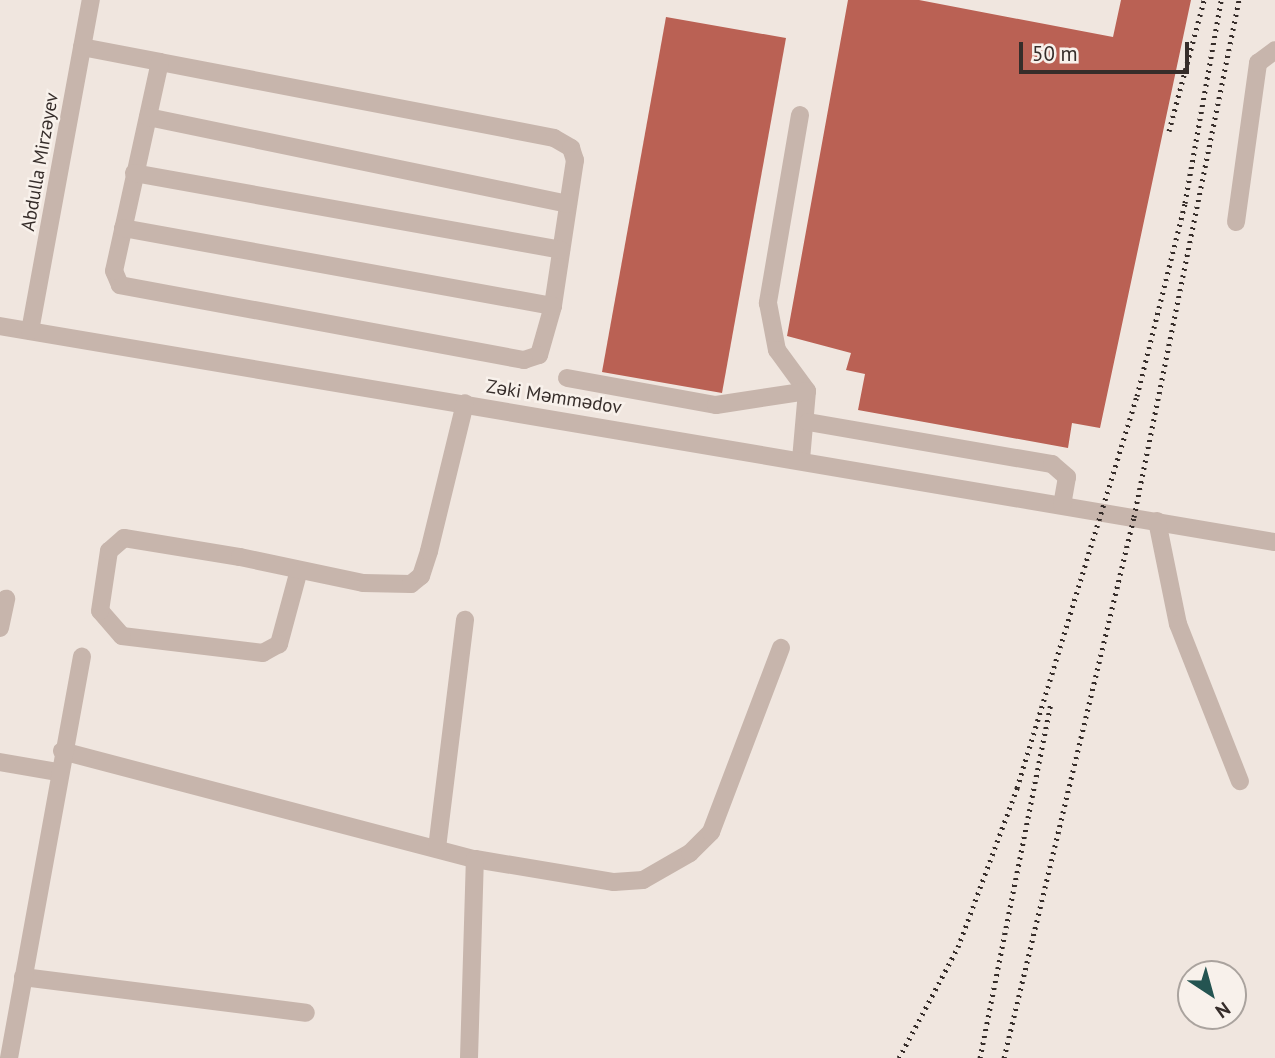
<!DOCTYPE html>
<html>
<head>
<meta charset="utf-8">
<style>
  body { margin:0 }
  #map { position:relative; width:1275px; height:1058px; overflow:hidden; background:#f0e6df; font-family:"PT Sans",sans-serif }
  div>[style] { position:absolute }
  .building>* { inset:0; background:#ba6154 }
  .minor>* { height:18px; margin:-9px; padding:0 9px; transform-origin:9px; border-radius:9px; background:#c7b5ac }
  .rail>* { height:5px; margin-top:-2.5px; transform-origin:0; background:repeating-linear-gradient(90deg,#362d2a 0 2px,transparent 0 7px) }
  span { translate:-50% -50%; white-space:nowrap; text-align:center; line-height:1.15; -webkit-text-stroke:5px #f8f1eb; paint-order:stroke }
  .street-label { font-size:19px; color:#362d2a }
  .north { position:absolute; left:1177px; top:960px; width:70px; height:70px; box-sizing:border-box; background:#f8f1eb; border:2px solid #aaa39e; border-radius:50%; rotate:144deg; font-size:19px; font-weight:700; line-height:28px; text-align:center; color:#362d2a }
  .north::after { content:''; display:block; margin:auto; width:24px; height:32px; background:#245451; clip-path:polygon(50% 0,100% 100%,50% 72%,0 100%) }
  .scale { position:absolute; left:1019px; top:42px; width:170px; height:32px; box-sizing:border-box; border:4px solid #362d2a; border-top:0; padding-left:9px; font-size:21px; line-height:24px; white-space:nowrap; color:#362d2a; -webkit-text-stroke:5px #f8f1eb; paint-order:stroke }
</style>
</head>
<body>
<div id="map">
  <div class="building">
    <div style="clip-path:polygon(848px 0,919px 0,1113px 37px,1121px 0,1191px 0,1100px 428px,1072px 423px,1068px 448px,858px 410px,865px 374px,846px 370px,851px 353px,787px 336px)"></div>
    <div style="clip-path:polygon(666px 17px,786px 38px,722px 393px,602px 372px)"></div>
  </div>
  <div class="minor">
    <div style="left:82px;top:47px;width:79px;rotate:10.9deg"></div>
    <div style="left:160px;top:62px;width:401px;rotate:10.9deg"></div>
    <div style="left:554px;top:138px;width:20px;rotate:30deg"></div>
    <div style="left:571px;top:148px;width:13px;rotate:72deg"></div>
    <div style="left:575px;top:160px;width:148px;rotate:98.6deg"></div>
    <div style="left:553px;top:306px;width:51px;rotate:105.9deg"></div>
    <div style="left:539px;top:355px;width:16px;rotate:162deg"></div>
    <div style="left:524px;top:360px;width:411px;rotate:-169.5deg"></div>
    <div style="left:120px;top:285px;width:15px;rotate:-113deg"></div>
    <div style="left:114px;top:271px;width:214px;rotate:-77.6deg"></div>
    <div style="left:800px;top:115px;width:191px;rotate:99.7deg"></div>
    <div style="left:768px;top:303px;width:48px;rotate:79.2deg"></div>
    <div style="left:777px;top:350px;width:51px;rotate:53.8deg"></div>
    <div style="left:807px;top:391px;width:68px;rotate:95deg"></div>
    <div style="left:148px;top:117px;width:429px;rotate:11.7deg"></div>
    <div style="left:134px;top:173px;width:434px;rotate:10.2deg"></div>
    <div style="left:1236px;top:222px;width:161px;rotate:-82.1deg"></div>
    <div style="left:1258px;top:63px;width:21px;rotate:-37deg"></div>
    <div style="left:123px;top:228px;width:437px;rotate:10.3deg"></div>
    <div style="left:0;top:326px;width:1293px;rotate:9.62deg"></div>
    <div style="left:30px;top:331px;width:337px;rotate:-79.6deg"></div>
    <div style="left:567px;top:378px;width:151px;rotate:10.3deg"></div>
    <div style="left:716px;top:405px;width:92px;rotate:-8.7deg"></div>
    <div style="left:808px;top:422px;width:248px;rotate:9.8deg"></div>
    <div style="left:1052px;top:464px;width:20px;rotate:41deg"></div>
    <div style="left:1067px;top:477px;width:28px;rotate:100deg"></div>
    <div style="left:1157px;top:521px;width:105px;rotate:78.5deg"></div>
    <div style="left:1178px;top:624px;width:169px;rotate:68.5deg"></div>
    <div style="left:299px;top:570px;width:77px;rotate:105.1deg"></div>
    <div style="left:279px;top:644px;width:18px;rotate:151deg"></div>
    <div style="left:263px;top:653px;width:142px;rotate:-173.1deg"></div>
    <div style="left:122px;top:636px;width:33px;rotate:-131deg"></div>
    <div style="left:100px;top:611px;width:61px;rotate:-81.5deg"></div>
    <div style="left:109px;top:551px;width:20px;rotate:-41deg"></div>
    <div style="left:124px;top:538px;width:118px;rotate:9.3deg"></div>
    <div style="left:240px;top:557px;width:126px;rotate:11.9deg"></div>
    <div style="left:363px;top:583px;width:48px;rotate:1.2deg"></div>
    <div style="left:411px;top:584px;width:13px;rotate:-39deg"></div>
    <div style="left:421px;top:576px;width:26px;rotate:-72deg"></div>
    <div style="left:429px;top:551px;width:152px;rotate:-76.3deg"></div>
    <div style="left:0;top:628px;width:30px;rotate:-78deg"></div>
    <div style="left:62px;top:751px;width:427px;rotate:14.7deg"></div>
    <div style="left:475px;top:859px;width:141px;rotate:9.4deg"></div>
    <div style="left:614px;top:882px;width:29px;rotate:-4deg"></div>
    <div style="left:643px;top:880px;width:54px;rotate:-29.9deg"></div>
    <div style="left:690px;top:853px;width:30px;rotate:-45deg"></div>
    <div style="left:711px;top:832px;width:197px;rotate:-69.2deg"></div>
    <div style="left:0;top:762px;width:59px;rotate:9.8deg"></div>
    <div style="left:437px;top:848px;width:230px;rotate:-83deg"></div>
    <div style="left:23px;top:977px;width:285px;rotate:7.2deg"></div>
    <div style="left:9px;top:1058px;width:408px;rotate:-79.7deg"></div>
    <div style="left:469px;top:1058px;width:199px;rotate:-88.3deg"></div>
  </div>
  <div class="rail">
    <div style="left:1169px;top:131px;width:136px;rotate:-75deg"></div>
    <div style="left:899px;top:1058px;width:126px;rotate:-62deg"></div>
    <div style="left:958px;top:947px;width:170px;rotate:-69.6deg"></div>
    <div style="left:1017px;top:788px;width:410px;rotate:-73deg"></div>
    <div style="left:1137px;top:396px;width:199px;rotate:-76deg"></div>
    <div style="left:1185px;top:203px;width:206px;rotate:-79.9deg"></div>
    <div style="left:980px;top:1058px;width:362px;rotate:-78.7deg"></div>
    <div style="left:1004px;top:1058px;width:556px;rotate:-76.49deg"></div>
    <div style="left:1134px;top:517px;width:528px;rotate:-78.52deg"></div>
  </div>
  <div class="street-label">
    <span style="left:40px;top:162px;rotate:-80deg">Abdulla Mirzəyev</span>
    <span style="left:554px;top:397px;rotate:9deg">Zəki Məmmədov</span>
  </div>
  <div class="north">N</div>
  <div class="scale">50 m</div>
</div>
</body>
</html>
